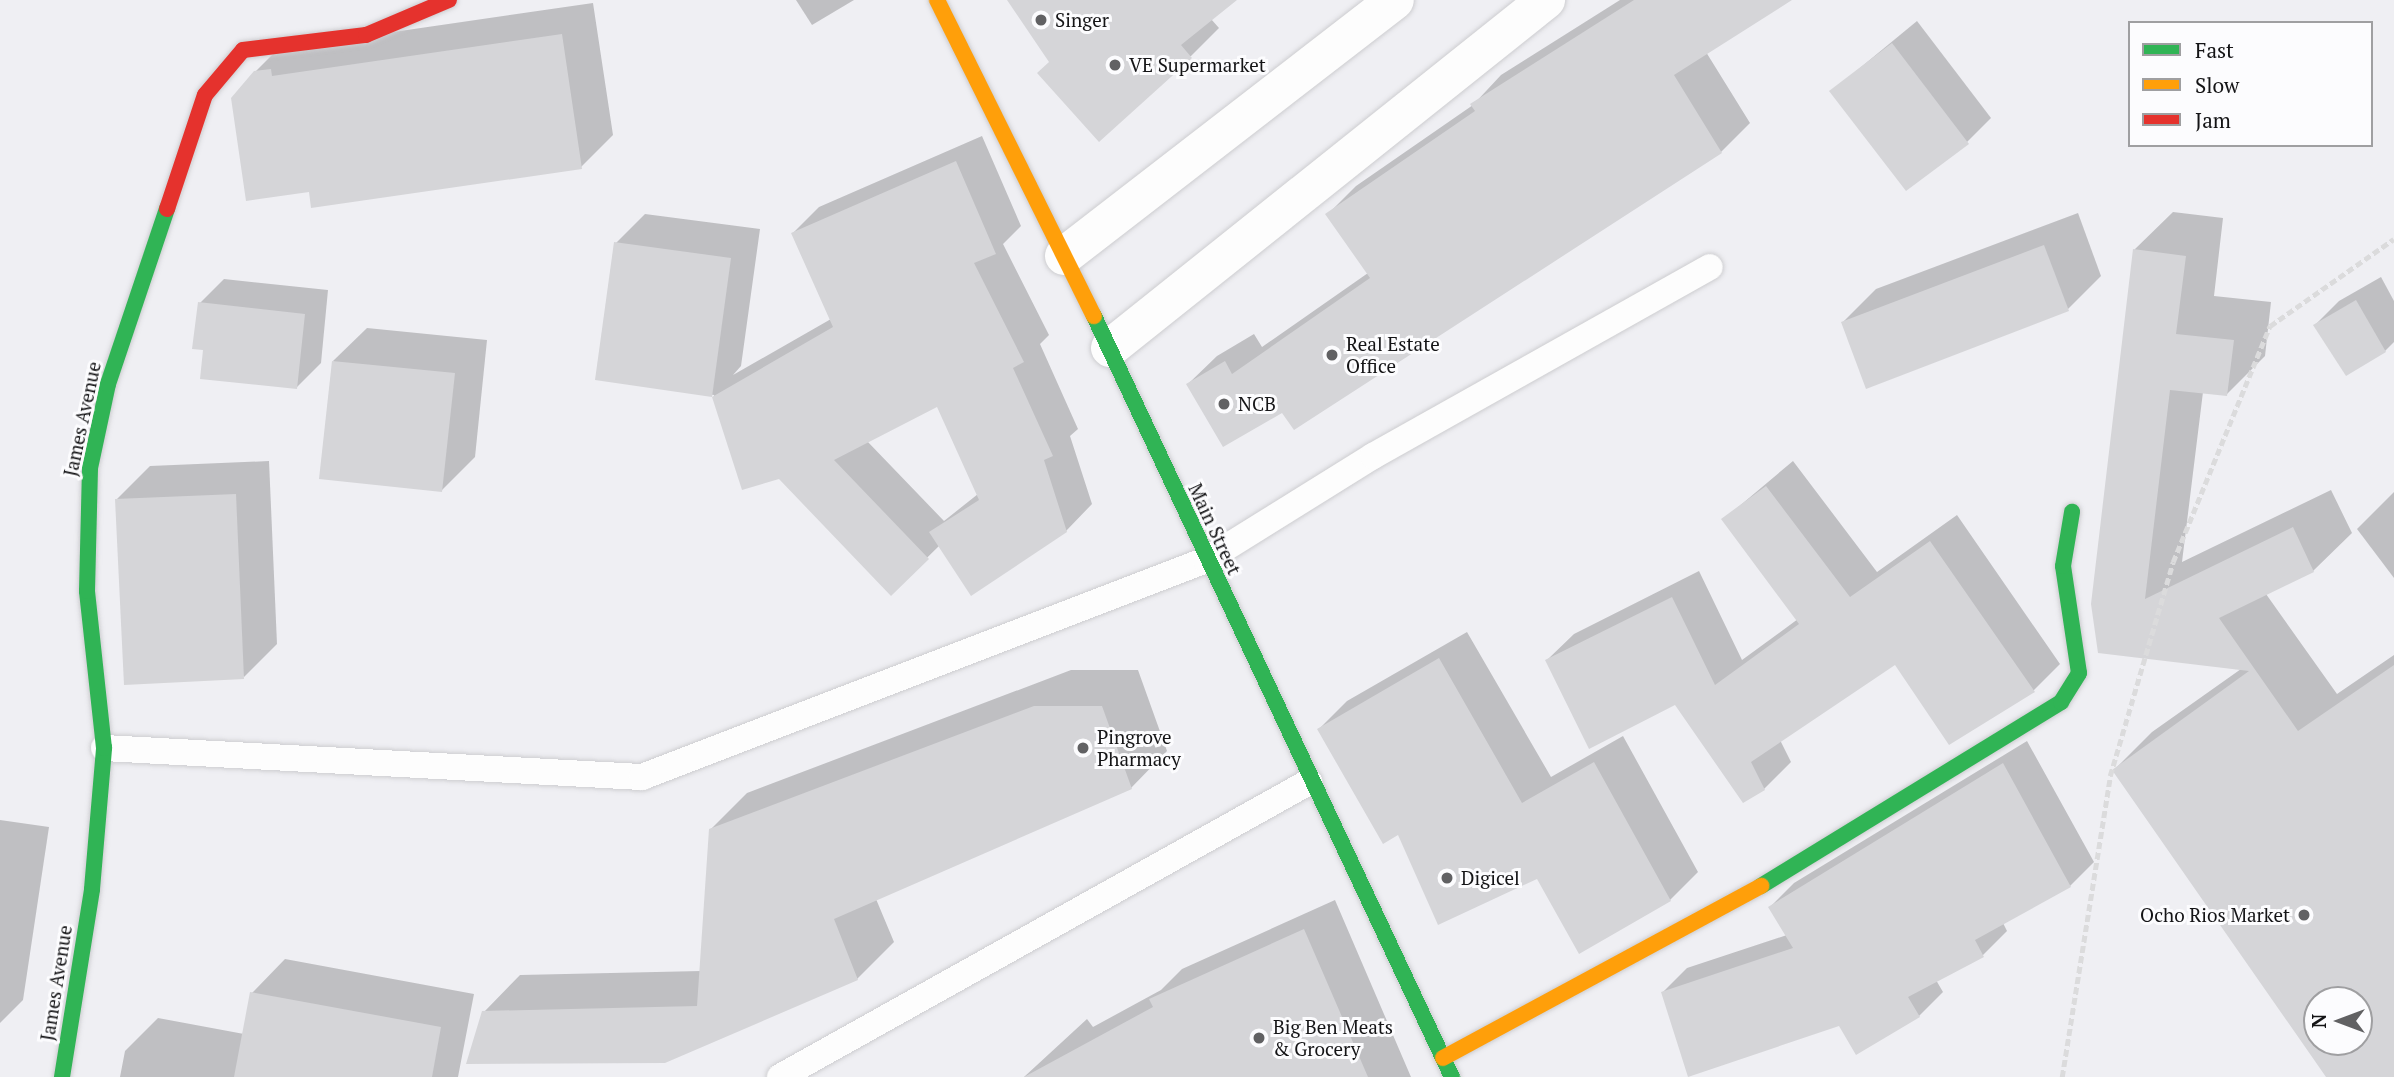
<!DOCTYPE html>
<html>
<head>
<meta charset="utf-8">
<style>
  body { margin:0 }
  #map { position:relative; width:2394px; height:1077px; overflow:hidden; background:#efeff3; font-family:"PT Serif",serif }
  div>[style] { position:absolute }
  .shadow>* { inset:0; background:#0003 }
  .building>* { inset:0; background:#d5d5d8 }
  .path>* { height:4.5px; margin-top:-2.25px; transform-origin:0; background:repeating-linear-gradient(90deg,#dbdbdc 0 7px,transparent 0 10.5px) }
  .roads { filter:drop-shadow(0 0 2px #cdcdd0) drop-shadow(0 0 2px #cdcdd0) }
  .lane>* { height:26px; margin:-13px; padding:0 13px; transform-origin:13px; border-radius:13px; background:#fdfdfd }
  .street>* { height:38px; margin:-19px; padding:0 19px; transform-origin:19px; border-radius:19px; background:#fdfdfd }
  .fast>* { height:16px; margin:-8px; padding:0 8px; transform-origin:8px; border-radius:8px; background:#30b455 }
  .slow>* { height:16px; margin:-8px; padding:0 8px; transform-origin:8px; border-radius:8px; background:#ff9f0a }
  .jam>* { height:16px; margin:-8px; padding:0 8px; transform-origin:8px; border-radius:8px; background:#e5322d }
  .dots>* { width:19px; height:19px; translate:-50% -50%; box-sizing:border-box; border:4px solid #fcfcfe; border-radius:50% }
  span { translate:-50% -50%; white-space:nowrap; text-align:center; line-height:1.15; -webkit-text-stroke:6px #fcfcfe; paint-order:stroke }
  .poi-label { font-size:19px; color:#141416 }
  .left { translate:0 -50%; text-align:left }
  .right { translate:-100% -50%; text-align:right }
  .street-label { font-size:19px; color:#141416 }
  .legend { position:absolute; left:2128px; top:21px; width:245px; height:126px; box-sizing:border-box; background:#fcfcfe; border:2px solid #9f9fa1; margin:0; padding:9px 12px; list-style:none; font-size:21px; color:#141416 }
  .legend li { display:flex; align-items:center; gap:14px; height:35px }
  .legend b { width:35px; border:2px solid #9f9fa1 }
  .north { position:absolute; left:2303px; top:986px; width:70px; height:70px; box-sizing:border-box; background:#fcfcfe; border:2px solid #9f9fa1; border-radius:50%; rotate:270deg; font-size:19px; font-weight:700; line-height:28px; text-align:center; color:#141416 }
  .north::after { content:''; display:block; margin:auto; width:24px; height:32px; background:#616163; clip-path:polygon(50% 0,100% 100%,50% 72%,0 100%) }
</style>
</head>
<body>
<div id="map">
  <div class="shadow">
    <div style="clip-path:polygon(796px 0,854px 0,812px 25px)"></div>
    <div style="clip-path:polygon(1009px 0,1234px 0,1211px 19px,1219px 28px,1191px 56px,1051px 62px)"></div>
    <div style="clip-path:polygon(1620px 0,1789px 0,1706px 52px,1750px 123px,1721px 152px,1283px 411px,1188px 384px,1217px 356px,1254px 334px,1262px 347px,1368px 273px,1328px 214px,1356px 186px,1473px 105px,1501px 75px)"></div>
    <div style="clip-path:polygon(593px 3px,613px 135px,581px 167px,310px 190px,255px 72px,288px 39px,304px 45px)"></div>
    <div style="clip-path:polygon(1917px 21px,1991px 118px,1967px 142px,1832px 91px)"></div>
    <div style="clip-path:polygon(evenodd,982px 136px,1021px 226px,1003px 244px,1049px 335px,1040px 344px,1078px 429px,1070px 436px,1092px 504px,1066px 531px,940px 545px,891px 593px,780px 477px,743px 488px,714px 395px,597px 379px,616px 243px,645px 214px,760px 229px,741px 366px,733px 375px,831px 319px,793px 233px,819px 207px,982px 136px,937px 405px,978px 494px,944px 521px,867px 441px,937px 405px)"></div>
    <div style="clip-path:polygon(evenodd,2173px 212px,2223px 218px,2214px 296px,2271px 302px,2265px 356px,2227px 394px,2203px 392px,2182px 562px,2331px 490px,2352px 533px,2313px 571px,2266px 594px,2337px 694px,2394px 655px,2394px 1077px,2327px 1077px,2114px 770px,2152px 732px,2241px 669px,2100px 652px,2134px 250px,2173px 212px,2317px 1000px,2359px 1000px,2359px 1042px,2317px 1042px,2317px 1000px)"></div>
    <div style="clip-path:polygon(2078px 213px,2101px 276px,2068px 309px,1843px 322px,1876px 289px)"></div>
    <div style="clip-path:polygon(2381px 277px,2394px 301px,2394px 342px,2385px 351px,2315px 325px,2339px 301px)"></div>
    <div style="clip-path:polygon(224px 279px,328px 290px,321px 363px,297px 387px,205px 348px,200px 303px)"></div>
    <div style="clip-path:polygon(367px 328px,487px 340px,475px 457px,442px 490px,333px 361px)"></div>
    <div style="clip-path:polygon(269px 461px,277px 644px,244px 677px,116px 500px,150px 466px)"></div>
    <div style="clip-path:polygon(1793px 461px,1877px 572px,1957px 515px,2060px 664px,2034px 690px,1949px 743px,1895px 663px,1780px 740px,1791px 762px,1764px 789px,1675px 703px,1547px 660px,1574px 634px,1699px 571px,1742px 660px,1798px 619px,1724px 519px)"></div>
    <div style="clip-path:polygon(2394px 492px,2394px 578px,2357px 529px)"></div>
    <div style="clip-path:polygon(1467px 632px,1551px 777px,1623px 736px,1698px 872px,1670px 900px,1537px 877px,1399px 833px,1319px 729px,1347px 701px)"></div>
    <div style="clip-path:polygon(1071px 670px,1138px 670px,1167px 751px,1131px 788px,876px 899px,894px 942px,857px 979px,665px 1062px,484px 1012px,520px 975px,701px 971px,710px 830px,747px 793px)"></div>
    <div style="clip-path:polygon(2027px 741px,2094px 862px,2070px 886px,2003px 923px,2007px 931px,1983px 955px,1936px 980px,1943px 992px,1919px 1016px,1839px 1024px,1663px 992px,1687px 968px,1787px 935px,1770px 907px,1794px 883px)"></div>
    <div style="clip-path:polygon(0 820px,49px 827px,23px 1000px,0 1023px)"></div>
    <div style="clip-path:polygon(1335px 900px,1411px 1077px,1024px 1077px,1087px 1019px,1093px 1027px,1161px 990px,1182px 969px)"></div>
    <div style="clip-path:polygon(285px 959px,474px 994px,458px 1077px,120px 1077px,125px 1051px,158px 1018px,244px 1034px,252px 993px)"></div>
  </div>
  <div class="building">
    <div style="clip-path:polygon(1007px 0,1237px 0,1181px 45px,1192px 58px,1099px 142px,1037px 73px,1049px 62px)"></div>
    <div style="clip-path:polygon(1634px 0,1792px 0,1674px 75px,1722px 153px,1294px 430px,1282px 413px,1223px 447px,1186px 384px,1225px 361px,1232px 374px,1370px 278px,1325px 214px,1475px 111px,1470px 104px)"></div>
    <div style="clip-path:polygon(562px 34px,582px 169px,311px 208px,309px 192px,246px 201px,231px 98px,254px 71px,271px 69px,272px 76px)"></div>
    <div style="clip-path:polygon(1892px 43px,1969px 144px,1906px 191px,1829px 91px)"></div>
    <div style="clip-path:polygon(956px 161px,996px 254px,974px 263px,1024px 362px,1013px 368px,1053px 456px,1044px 460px,1067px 532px,971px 596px,929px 532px,979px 500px,937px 407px,834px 460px,929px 559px,891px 596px,779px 479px,742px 490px,712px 397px,833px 327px,791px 233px)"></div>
    <div style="clip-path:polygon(614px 242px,731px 258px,712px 397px,595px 380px)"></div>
    <div style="clip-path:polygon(2044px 245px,2069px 311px,1866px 389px,1841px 322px)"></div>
    <div style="clip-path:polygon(evenodd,2133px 249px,2186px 256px,2176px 334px,2234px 340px,2227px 396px,2170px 390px,2145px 599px,2293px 527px,2314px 572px,2219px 618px,2298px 731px,2394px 665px,2394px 1077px,2326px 1077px,2112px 770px,2249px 671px,2098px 653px,2091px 604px,2133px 249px,2317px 1000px,2359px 1000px,2359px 1042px,2317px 1042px,2317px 1000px)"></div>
    <div style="clip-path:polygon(2356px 300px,2386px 352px,2346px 376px,2313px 325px)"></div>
    <div style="clip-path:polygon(198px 302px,305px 314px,297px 389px,200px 379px,203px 350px,192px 349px)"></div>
    <div style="clip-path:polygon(332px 361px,455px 373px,442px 492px,319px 479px)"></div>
    <div style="clip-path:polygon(1766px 486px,1850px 597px,1930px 541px,2035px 692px,1949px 745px,1895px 665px,1751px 762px,1765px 790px,1743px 803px,1675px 705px,1589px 749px,1545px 660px,1672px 597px,1715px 685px,1799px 624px,1721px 519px)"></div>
    <div style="clip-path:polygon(236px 494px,244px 679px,124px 685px,115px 499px)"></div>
    <div style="clip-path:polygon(1439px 658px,1522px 803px,1594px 762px,1671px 901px,1579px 954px,1537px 879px,1438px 925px,1398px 835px,1383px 844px,1317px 729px)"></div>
    <div style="clip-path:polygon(1034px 706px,1102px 706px,1132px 789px,834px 919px,858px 980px,665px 1063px,466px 1064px,482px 1011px,697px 1006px,709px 829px)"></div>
    <div style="clip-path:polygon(2003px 763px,2071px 887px,1975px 940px,1984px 957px,1908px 997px,1920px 1017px,1856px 1055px,1839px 1026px,1688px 1077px,1661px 992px,1793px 948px,1768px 907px)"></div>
    <div style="clip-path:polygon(1304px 929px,1368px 1077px,1024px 1077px,1153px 1007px,1149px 999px)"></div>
    <div style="clip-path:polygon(250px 992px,441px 1027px,432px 1077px,234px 1077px)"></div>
  </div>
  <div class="path">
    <div style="left:2062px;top:1077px;width:305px;rotate:-80.9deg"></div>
    <div style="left:2110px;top:776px;width:223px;rotate:-73.6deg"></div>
    <div style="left:2173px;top:562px;width:255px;rotate:-67.7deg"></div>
    <div style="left:2270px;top:326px;width:151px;rotate:-35.1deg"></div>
  </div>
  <div class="roads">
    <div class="lane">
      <div style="left:104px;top:748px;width:539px;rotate:3.09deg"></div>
      <div style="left:642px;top:777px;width:604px;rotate:-21.04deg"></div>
      <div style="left:1206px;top:560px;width:197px;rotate:-31.9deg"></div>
      <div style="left:1373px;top:456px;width:386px;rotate:-29.3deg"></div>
      <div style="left:780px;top:1077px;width:606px;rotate:-29.15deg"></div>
    </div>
    <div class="street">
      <div style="left:1064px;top:256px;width:418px;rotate:-37.7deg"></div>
      <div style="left:1110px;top:348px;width:558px;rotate:-38.6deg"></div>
    </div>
    <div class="fast">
      <div style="left:1094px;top:316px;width:841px;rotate:64.81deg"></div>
      <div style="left:1761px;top:886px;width:352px;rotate:-31.5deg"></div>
      <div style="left:2061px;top:702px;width:34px;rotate:-58deg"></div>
      <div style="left:2079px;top:673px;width:108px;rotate:-98.5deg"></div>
      <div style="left:2063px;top:566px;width:55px;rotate:-80.5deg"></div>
      <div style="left:62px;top:1077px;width:190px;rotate:-80.9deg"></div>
      <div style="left:92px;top:889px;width:142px;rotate:-85.1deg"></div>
      <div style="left:104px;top:748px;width:158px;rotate:-96.2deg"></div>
      <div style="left:87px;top:591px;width:123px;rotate:-88.6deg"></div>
      <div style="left:90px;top:468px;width:86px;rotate:-77.9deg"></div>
      <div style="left:108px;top:384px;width:185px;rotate:-71.4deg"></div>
    </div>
    <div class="slow">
      <div style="left:937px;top:0;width:353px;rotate:63.6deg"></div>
      <div style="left:1443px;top:1058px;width:362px;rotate:-28.4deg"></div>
    </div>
    <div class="jam">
      <div style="left:167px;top:209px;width:120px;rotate:-71.6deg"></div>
      <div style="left:205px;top:95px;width:59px;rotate:-49.8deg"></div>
      <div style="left:243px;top:50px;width:124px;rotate:-7deg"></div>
      <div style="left:366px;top:35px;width:90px;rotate:-22.9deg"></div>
    </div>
  </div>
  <div class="dots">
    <div style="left:1041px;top:20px;background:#616163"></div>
    <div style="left:1115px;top:65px;background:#616163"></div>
    <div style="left:1332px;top:355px;background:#616163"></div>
    <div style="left:1224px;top:404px;background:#616163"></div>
    <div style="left:1083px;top:748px;background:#616163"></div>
    <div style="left:1447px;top:878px;background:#616163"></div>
    <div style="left:2304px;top:915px;background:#616163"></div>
    <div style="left:1259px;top:1038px;background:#616163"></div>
  </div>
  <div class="poi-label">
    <span class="left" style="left:1055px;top:20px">Singer</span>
    <span class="left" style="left:1129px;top:65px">VE Supermarket</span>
    <span class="left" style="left:1346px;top:355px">Real Estate<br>Office</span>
    <span class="left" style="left:1238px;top:404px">NCB</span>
    <span class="left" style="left:1097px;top:748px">Pingrove<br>Pharmacy</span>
    <span class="left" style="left:1461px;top:878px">Digicel</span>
    <span class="right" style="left:2290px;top:915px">Ocho Rios Market</span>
    <span class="left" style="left:1273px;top:1038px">Big Ben Meats<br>&amp; Grocery</span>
  </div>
  <div class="street-label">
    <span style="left:82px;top:419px;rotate:-78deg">James Avenue</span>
    <span style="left:1215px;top:529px;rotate:65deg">Main Street</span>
    <span style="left:56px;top:983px;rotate:-81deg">James Avenue</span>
  </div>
  <ul class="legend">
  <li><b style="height:9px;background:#30b455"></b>Fast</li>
  <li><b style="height:9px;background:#ff9f0a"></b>Slow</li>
  <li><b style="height:9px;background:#e5322d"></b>Jam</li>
  </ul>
  <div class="north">N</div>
</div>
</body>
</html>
